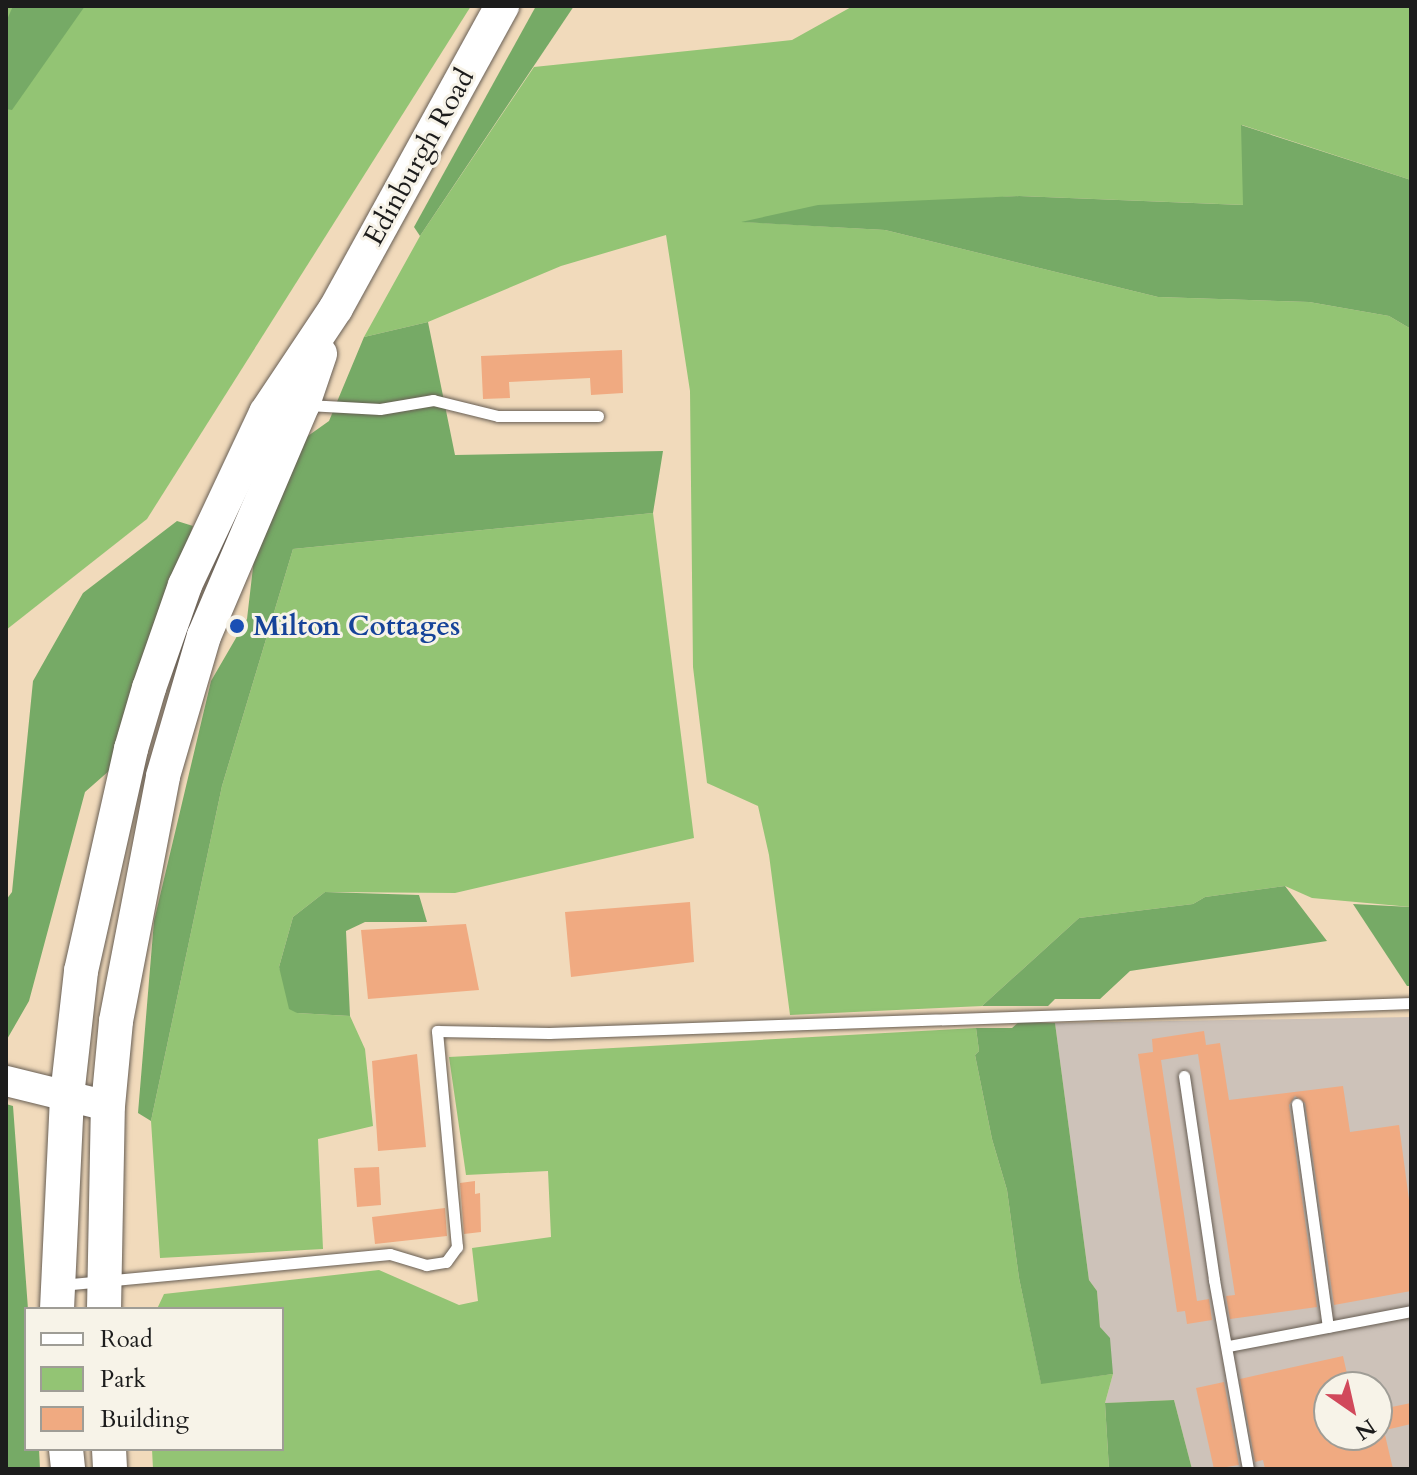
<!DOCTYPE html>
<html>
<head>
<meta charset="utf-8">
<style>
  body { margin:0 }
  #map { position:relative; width:1417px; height:1475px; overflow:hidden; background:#f1dabb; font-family:Cardo,serif }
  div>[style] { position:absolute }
  .industrial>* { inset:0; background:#cdc2b9 }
  .green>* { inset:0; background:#93c474 }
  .forest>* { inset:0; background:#76aa66 }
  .building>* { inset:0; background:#f0aa81 }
  .roads { filter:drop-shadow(0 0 2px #675e54) drop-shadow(0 0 2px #675e54) }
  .service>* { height:11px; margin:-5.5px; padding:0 5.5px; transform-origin:5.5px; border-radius:5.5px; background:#fff }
  .secondary>* { height:30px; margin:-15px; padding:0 15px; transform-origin:15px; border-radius:15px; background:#fff }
  .primary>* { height:34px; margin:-17px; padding:0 17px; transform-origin:17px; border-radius:17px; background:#fff }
  .dots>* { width:22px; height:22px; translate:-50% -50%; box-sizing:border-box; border:4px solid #f7f3e8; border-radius:50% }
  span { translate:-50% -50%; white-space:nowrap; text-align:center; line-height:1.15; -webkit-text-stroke:6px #f7f3e8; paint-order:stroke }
  .street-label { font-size:28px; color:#1c1c1c }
  .transit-label { font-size:28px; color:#164399; font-weight:700 }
  .left { translate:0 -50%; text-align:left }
  .frame { position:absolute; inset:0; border:8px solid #1c1c1c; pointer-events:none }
  .legend { position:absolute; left:24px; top:1307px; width:260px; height:144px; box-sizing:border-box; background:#f7f3e8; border:2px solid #9f9d96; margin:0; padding:10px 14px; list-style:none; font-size:24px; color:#1c1c1c }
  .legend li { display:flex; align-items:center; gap:16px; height:40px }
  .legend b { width:40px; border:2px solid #9f9d96 }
  .north { position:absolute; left:1313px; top:1371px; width:80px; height:80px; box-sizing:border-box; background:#f7f3e8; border:2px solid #9f9d96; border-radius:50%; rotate:146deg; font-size:22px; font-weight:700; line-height:32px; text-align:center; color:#1c1c1c }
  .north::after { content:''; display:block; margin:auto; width:28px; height:36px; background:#d1495b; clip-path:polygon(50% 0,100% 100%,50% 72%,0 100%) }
</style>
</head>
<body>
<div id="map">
  <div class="industrial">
    <div style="clip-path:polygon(evenodd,1411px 1017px,1411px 1469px,1192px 1469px,1174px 1400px,1105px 1403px,1113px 1374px,1100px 1327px,1097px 1291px,1089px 1280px,1055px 1023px,1411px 1017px,1329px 1387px,1377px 1387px,1377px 1435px,1329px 1435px,1329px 1387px)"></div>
  </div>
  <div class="green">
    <div style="clip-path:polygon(6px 6px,471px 6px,147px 519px,6px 630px)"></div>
    <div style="clip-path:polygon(853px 6px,1411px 6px,1411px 180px,1242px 125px,1244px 205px,1019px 196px,923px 202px,745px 222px,885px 230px,1158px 297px,1309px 302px,1389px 316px,1411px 329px,1411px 907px,1312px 898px,1285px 886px,1205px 897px,1193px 904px,1079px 918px,982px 1006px,790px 1015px,769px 855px,758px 806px,707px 783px,693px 667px,690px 391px,666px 235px,561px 266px,428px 322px,364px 337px,420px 236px,534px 67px,792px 40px)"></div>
    <div style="clip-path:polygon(653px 513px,694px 838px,455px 893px,325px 892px,293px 917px,279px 967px,297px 1013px,350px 1016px,365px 1049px,373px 1126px,318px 1139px,323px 1249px,160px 1258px,151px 1121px,222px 786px,293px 549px)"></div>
    <div style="clip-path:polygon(976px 1028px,979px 1051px,975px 1055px,992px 1139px,1007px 1190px,1019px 1278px,1041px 1383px,1113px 1374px,1105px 1403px,1109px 1469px,153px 1469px,152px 1449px,282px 1449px,282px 1309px,157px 1309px,164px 1294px,379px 1270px,459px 1305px,478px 1301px,472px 1248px,551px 1237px,548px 1171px,466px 1175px,449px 1057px)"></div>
  </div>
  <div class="forest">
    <div style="clip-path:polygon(13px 6px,85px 6px,12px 110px,6px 109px,6px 22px)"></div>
    <div style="clip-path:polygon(536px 6px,574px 6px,420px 236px,414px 227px)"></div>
    <div style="clip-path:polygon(1241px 125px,1411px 180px,1411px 329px,1389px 316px,1309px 302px,1158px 297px,885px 230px,741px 222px,818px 205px,1019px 196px,1243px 205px)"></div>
    <div style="clip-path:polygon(428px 322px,455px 455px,663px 451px,653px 513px,293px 549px,222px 786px,151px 1121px,138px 1113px,154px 921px,211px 681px,247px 619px,255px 550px,298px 443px,329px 421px,364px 337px)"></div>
    <div style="clip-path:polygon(177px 521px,193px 526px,110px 770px,85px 792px,29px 1001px,6px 1041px,6px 900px,12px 892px,33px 681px,83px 593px)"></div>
    <div style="clip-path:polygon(1285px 886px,1327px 941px,1130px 971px,1100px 999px,1055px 999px,1048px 1006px,982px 1006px,1079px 918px,1193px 904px,1205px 897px)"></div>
    <div style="clip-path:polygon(325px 892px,419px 895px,427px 922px,365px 922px,346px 931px,350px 1016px,297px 1013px,289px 1009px,279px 967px,293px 917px)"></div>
    <div style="clip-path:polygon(1353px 904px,1411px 907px,1411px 986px,1407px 986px)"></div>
    <div style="clip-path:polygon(1019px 1022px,1055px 1023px,1089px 1280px,1097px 1291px,1100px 1327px,1110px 1338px,1113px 1374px,1041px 1384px,1019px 1278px,1007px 1190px,992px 1139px,975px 1055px,979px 1051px,976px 1028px,1012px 1028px)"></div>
    <div style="clip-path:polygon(6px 1104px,13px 1106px,28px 1309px,26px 1449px,39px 1449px,40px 1469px,6px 1469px)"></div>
    <div style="clip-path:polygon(1174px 1400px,1192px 1469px,1109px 1469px,1105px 1403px)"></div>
  </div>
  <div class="building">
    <div style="clip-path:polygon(622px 350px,623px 393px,591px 395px,590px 378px,509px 382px,510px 398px,483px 399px,481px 356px)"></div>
    <div style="clip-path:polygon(690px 902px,694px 962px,571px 977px,565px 912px)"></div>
    <div style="clip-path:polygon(466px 924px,479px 990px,368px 999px,361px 930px)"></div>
    <div style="clip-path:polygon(1204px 1031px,1206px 1045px,1220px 1043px,1229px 1100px,1343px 1086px,1350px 1132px,1399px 1125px,1411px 1215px,1411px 1291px,1334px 1305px,1305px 1103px,1295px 1096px,1289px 1105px,1317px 1307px,1230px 1319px,1226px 1296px,1235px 1295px,1198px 1054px,1161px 1060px,1197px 1301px,1209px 1299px,1212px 1320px,1187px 1324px,1185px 1311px,1177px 1312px,1138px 1054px,1153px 1052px,1152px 1039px)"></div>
    <div style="clip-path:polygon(417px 1054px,426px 1147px,378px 1151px,372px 1061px)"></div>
    <div style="clip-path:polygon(379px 1167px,381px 1205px,357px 1207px,354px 1168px)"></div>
    <div style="clip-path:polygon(475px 1181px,475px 1194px,480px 1193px,481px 1232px,464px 1234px,460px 1183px)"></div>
    <div style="clip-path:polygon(445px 1208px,447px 1236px,375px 1244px,372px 1217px)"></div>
    <div style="clip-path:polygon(1343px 1356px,1350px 1387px,1329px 1387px,1329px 1435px,1385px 1435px,1393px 1469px,1265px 1469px,1263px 1460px,1255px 1462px,1240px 1379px)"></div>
    <div style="clip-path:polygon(1224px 1382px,1239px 1465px,1214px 1469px,1196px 1388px)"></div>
    <div style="clip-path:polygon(1411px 1403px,1411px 1424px,1377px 1432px,1377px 1410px)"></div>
  </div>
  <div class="roads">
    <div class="service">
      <div style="left:307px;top:405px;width:73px;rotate:3.1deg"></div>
      <div style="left:380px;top:409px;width:54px;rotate:-9.6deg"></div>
      <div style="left:433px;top:400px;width:67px;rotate:13.8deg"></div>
      <div style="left:498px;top:416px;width:100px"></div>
      <div style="left:1184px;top:1076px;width:206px;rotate:81.6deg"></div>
      <div style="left:1214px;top:1280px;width:192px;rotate:79.8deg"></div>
      <div style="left:1297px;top:1104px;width:225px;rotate:82.1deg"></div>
      <div style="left:61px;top:1285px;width:330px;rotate:-5.4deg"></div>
      <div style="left:390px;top:1254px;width:38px;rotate:17deg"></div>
      <div style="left:426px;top:1265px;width:20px;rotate:-9deg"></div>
      <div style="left:446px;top:1262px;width:19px;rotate:-54deg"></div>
      <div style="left:457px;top:1247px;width:217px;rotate:-95.3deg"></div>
      <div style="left:437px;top:1031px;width:112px;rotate:1deg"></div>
      <div style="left:549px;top:1033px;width:863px;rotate:-1.99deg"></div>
      <div style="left:1228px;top:1346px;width:186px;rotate:-10.8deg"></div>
    </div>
    <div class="secondary">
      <div style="left:6px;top:1081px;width:105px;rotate:13.8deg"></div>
    </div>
    <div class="primary">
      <div style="left:57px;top:1309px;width:213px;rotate:-87.3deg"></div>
      <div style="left:67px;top:1096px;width:126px;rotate:-83.6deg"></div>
      <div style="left:81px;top:971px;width:228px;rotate:-77.3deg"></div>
      <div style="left:131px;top:749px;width:64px;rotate:-73.6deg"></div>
      <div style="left:149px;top:688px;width:109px;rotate:-70.7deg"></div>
      <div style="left:185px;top:585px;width:190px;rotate:-64.8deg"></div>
      <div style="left:266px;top:413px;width:126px;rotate:-56.3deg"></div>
      <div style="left:336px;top:308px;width:345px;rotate:-61.2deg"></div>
      <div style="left:104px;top:1309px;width:203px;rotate:-88.9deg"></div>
      <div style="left:108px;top:1106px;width:85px;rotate:-84.6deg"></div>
      <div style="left:116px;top:1021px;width:249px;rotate:-79.1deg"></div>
      <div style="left:163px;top:776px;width:146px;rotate:-73.7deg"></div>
      <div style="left:204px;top:636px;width:252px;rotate:-66.9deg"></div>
      <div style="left:303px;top:404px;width:53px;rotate:-71.2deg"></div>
      <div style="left:66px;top:1449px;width:20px;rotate:84deg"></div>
      <div style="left:109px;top:1449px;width:20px;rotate:87deg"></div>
    </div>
  </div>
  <div class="dots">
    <div style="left:237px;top:626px;background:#1a4fb4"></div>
  </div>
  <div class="street-label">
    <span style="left:419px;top:157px;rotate:-61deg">Edinburgh Road</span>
  </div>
  <div class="transit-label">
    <span class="left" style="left:253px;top:626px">Milton Cottages</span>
  </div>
  <div class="frame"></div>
  <ul class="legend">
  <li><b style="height:10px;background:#fff"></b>Road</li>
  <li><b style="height:22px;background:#93c474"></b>Park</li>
  <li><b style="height:22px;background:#f0aa81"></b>Building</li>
  </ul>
  <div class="north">N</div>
</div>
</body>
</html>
